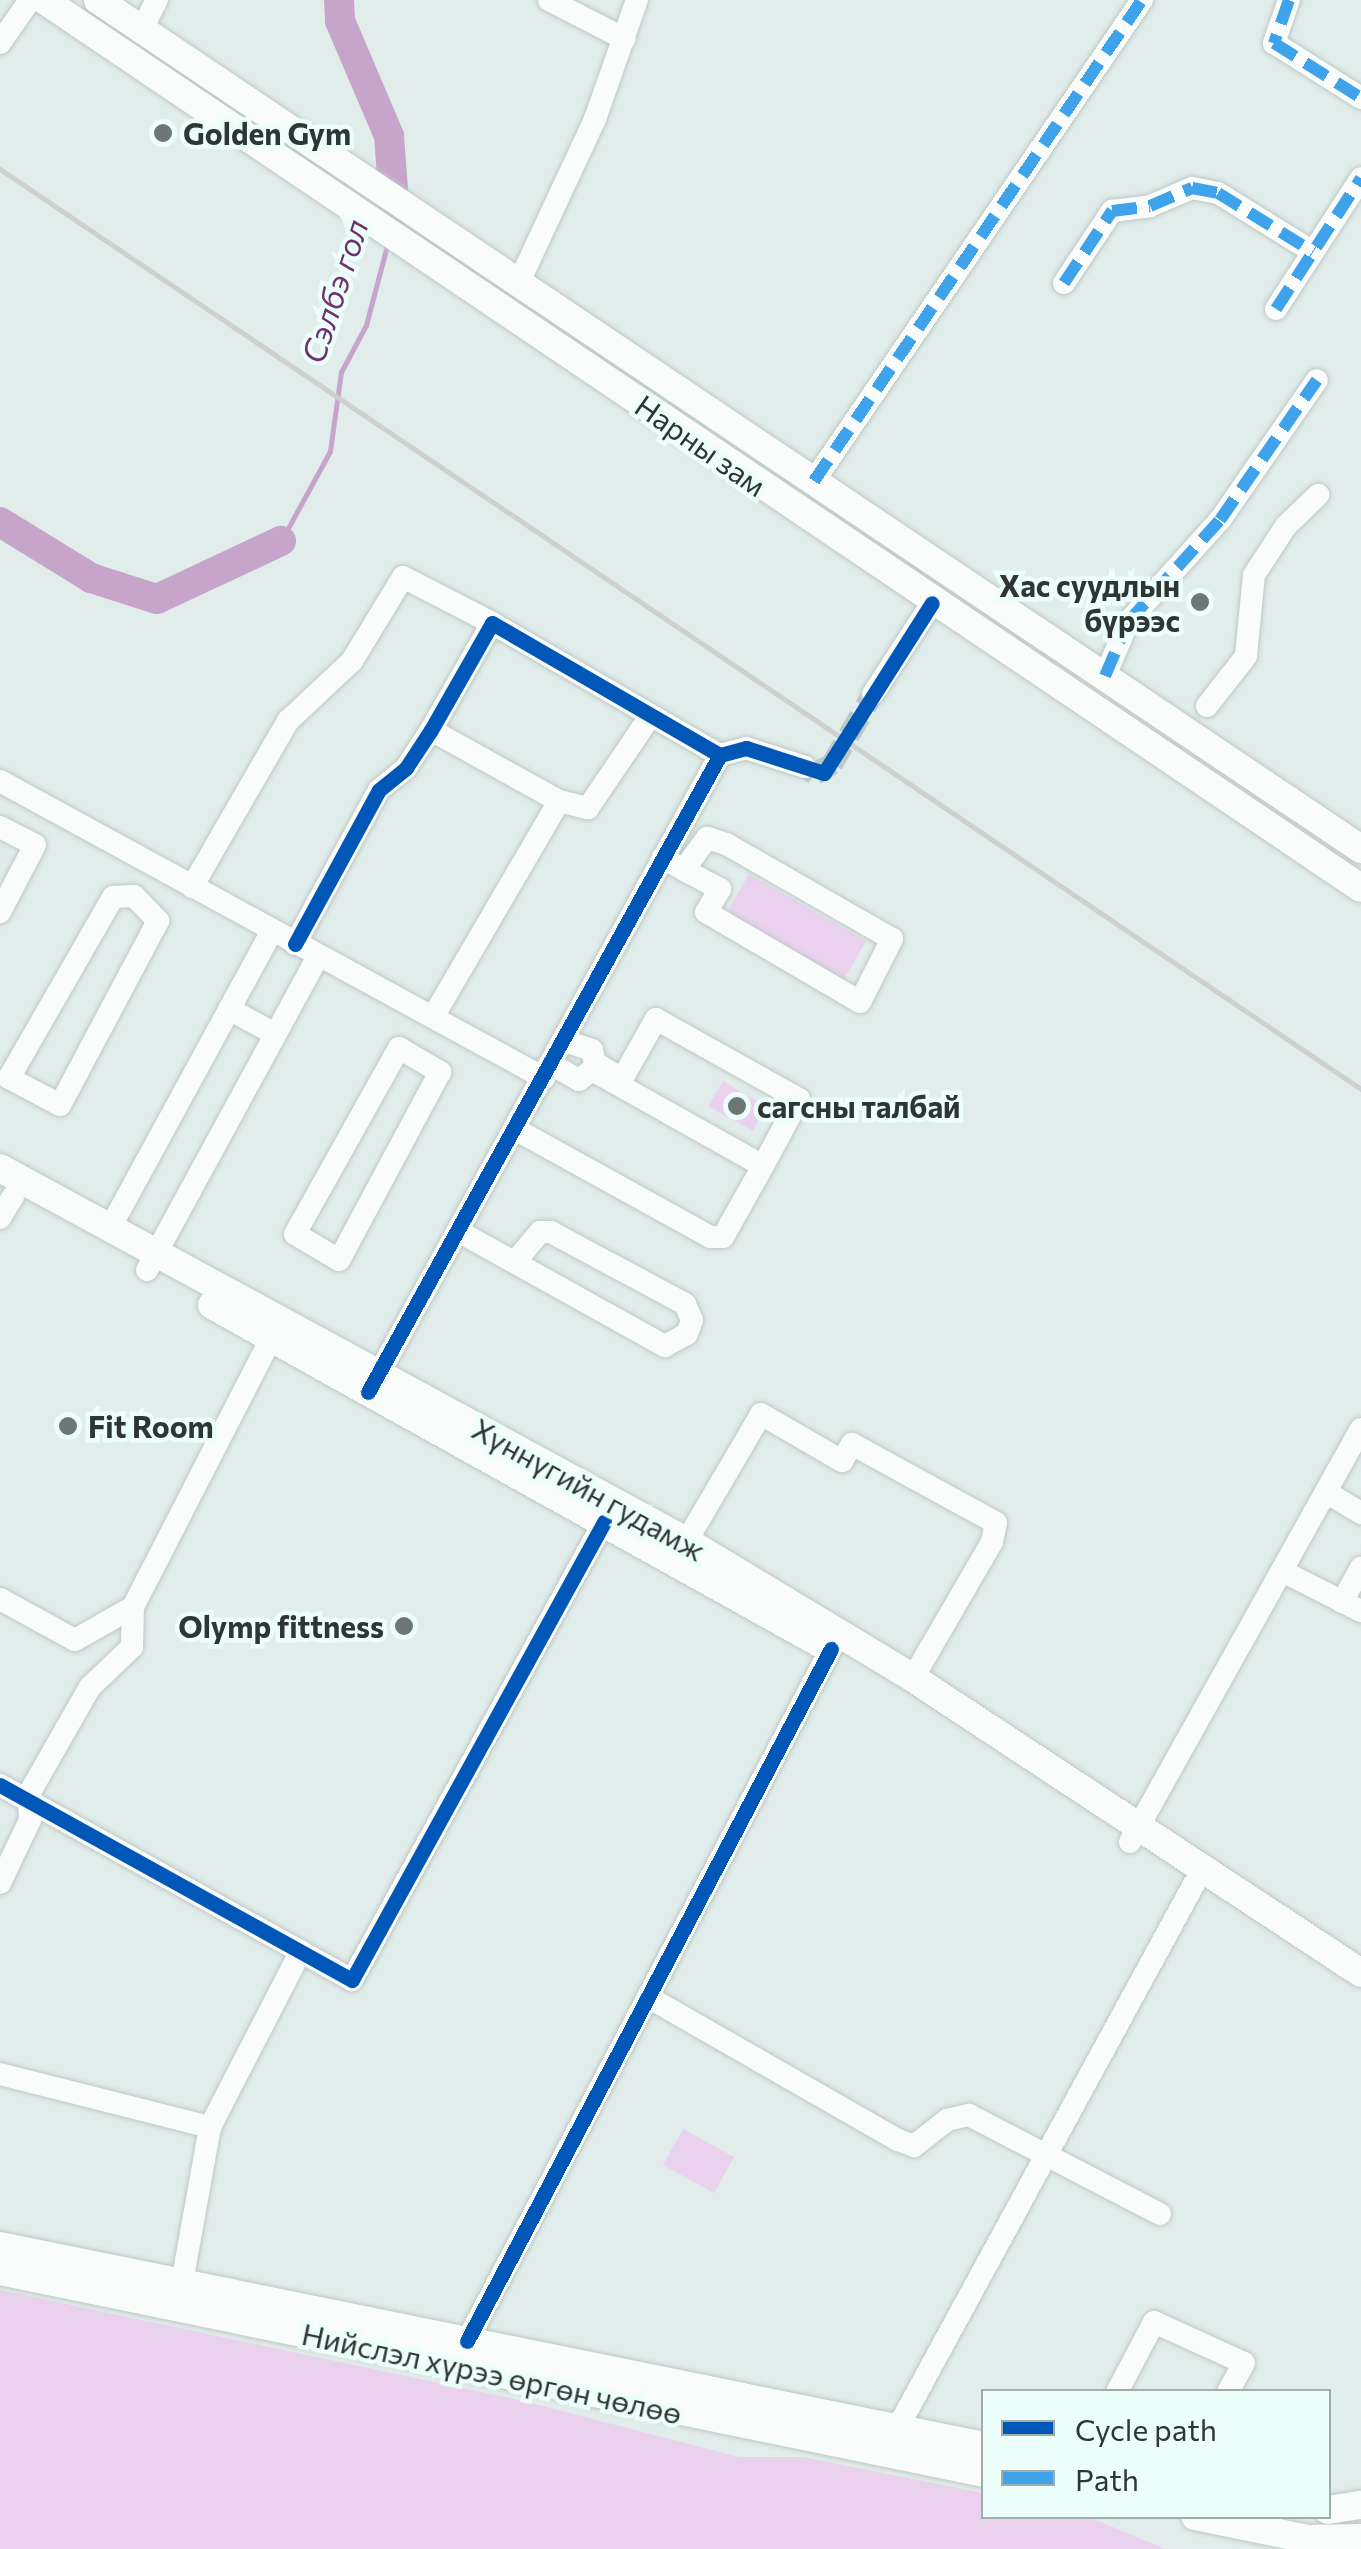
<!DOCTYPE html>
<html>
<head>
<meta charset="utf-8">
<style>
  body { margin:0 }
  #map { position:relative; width:1361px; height:2549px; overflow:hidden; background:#e1edea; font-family:Commissioner,sans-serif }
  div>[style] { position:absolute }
  .green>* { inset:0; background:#ead2ee }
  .stream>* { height:5px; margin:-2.5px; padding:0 2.5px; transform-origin:2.5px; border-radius:2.5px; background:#c7a5ca }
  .river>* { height:30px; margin:-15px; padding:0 15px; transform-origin:15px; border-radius:15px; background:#c7a5ca }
  .minor-tunnel>* { height:22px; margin-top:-11px; transform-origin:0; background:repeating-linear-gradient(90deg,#bdc8c6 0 22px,transparent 0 33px) }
  .roads { filter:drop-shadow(0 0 2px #bec8c6) drop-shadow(0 0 2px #bec8c6) }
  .minor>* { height:22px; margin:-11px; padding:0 11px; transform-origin:11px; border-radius:11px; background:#fafcfc }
  .major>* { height:28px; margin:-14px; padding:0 14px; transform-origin:14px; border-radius:14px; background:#fafcfc }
  .rail>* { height:5px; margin:-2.5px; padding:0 2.5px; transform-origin:2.5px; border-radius:2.5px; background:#cdd0cf }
  .quiet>* { height:12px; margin-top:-6px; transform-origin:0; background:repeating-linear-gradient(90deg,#3ea3eb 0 25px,transparent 0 37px) }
  .cycleway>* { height:15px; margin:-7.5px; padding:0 7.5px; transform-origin:7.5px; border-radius:7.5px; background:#0057b8 }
  .dots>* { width:28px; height:28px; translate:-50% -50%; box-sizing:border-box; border:5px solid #ecfefa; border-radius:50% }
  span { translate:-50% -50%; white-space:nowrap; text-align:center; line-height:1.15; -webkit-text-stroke:9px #ecfefa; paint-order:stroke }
  .poi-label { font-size:30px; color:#2d3634; font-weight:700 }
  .left { translate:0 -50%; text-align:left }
  .right { translate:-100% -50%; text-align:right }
  .street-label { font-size:30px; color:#2d3634 }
  .water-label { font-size:32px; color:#713072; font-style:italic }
  .legend { position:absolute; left:981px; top:2389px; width:350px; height:130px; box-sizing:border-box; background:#ecfefa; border:2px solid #a0aeab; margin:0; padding:12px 18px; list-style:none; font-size:30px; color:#2d3634 }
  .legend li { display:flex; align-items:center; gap:20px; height:50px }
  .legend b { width:50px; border:2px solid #a0aeab }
</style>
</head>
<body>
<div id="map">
  <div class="green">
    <div style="clip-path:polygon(749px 874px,866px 941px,843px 981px,726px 914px)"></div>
    <div style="clip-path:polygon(723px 1081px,765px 1106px,753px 1131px,708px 1106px)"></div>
    <div style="clip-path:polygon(683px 2129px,734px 2157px,714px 2193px,663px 2165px)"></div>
    <div style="clip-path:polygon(0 2290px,520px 2400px,739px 2457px,804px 2457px,983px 2493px,984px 2516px,1089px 2517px,1165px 2549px,0 2549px)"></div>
  </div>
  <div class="stream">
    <div style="left:281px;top:541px;width:102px;rotate:-61.4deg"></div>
    <div style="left:330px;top:451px;width:80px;rotate:-82.1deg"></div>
    <div style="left:341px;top:372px;width:53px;rotate:-62deg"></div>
    <div style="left:366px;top:325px;width:86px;rotate:-75.2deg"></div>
  </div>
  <div class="river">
    <div style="left:339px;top:0;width:21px;rotate:87deg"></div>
    <div style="left:340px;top:21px;width:125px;rotate:66.9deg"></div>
    <div style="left:389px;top:136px;width:79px;rotate:85.7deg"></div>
    <div style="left:0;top:522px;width:107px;rotate:31.6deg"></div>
    <div style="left:91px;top:578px;width:69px;rotate:17.7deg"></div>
    <div style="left:157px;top:599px;width:137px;rotate:-25.1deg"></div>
  </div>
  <div class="minor-tunnel">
    <div style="left:805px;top:767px;width:12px;rotate:35deg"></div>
    <div style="left:815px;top:774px;width:20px;rotate:-30deg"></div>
    <div style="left:832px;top:764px;width:81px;rotate:-59.6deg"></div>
  </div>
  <div class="roads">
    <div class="minor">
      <div style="left:549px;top:0;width:85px;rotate:27.2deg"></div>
      <div style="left:1289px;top:0;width:46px;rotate:109.2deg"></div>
      <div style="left:1274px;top:43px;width:103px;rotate:32.3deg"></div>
      <div style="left:142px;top:29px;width:33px;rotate:-63deg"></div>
      <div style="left:0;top:43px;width:52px;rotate:-55.1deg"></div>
      <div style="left:520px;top:280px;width:178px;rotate:-65deg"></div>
      <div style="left:595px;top:119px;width:126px;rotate:-70.6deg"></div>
      <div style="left:1064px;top:283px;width:87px;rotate:-56.3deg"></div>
      <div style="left:1112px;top:211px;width:38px;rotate:-7deg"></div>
      <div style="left:1150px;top:206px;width:46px;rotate:-23.2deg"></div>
      <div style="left:1192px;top:188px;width:26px;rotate:11deg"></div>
      <div style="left:1218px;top:193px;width:112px;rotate:31.8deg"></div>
      <div style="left:1276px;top:309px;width:156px;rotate:-57deg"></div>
      <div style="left:814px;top:481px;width:582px;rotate:-55.71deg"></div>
      <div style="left:1105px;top:676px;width:59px;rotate:-66.9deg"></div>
      <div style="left:1128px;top:622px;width:137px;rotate:-48deg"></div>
      <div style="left:1220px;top:520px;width:170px;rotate:-55.3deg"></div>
      <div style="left:873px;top:694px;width:108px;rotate:-57deg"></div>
      <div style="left:1207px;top:706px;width:63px;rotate:-52deg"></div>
      <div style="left:1246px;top:656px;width:81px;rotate:-84.4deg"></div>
      <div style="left:1254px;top:575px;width:59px;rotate:-56.9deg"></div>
      <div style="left:1286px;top:526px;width:45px;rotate:-44.1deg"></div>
      <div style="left:431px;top:730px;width:146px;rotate:29deg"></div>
      <div style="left:559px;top:801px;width:30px;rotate:14deg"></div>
      <div style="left:588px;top:808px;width:112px;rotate:-55.9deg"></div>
      <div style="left:0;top:781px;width:620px;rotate:28.63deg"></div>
      <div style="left:0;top:827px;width:39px;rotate:27deg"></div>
      <div style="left:35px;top:845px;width:76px;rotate:117.6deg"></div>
      <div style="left:663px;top:857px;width:11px;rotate:34deg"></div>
      <div style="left:672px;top:863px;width:14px;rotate:30deg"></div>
      <div style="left:684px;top:870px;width:41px;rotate:27.8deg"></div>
      <div style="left:720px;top:889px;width:27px;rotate:121deg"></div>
      <div style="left:706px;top:912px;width:178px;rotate:30.3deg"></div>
      <div style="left:860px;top:1002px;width:71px;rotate:-63.1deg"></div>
      <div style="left:892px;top:939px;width:191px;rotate:-150.2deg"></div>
      <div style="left:726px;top:844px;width:20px;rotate:-162deg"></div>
      <div style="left:707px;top:838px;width:39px;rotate:126deg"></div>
      <div style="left:192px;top:887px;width:192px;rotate:-60deg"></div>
      <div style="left:288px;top:721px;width:88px;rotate:-43.2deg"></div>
      <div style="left:352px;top:661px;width:98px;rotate:-58.7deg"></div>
      <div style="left:403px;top:577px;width:100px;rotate:27.3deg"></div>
      <div style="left:134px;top:896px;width:35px;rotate:46deg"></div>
      <div style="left:158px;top:921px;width:208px;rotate:118deg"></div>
      <div style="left:60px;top:1105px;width:58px;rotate:-152.1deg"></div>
      <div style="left:9px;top:1078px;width:209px;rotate:-60.1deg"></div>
      <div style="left:113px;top:897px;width:21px;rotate:-3deg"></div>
      <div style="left:295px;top:944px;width:175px;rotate:-61.4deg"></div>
      <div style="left:379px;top:790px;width:35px;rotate:-39deg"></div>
      <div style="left:406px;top:768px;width:45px;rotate:-56.7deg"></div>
      <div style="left:431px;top:730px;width:123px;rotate:-60.3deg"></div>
      <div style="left:492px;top:623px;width:263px;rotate:30.1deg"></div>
      <div style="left:229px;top:1009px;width:52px;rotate:28.5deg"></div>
      <div style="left:433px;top:1017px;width:250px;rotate:-59.7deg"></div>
      <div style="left:399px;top:1048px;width:48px;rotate:30.3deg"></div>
      <div style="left:440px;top:1072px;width:213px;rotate:118.2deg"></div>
      <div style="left:339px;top:1260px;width:51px;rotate:-149.4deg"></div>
      <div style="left:295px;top:1234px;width:213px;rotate:-60.8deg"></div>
      <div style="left:551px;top:1064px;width:32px;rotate:30deg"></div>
      <div style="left:579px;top:1080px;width:16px;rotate:-38deg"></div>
      <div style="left:592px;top:1070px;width:196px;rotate:29.3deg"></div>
      <div style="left:763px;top:1166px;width:76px;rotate:-61.8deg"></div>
      <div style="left:799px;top:1099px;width:164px;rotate:-150.8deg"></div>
      <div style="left:656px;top:1019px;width:69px;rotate:119.5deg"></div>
      <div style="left:622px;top:1079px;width:31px;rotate:-149deg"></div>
      <div style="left:595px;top:1063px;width:13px;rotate:-103deg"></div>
      <div style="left:592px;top:1050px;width:29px;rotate:-162deg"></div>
      <div style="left:515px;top:1129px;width:224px;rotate:28.9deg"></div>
      <div style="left:711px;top:1237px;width:12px"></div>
      <div style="left:723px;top:1237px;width:81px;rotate:-60.6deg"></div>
      <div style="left:0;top:1218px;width:26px;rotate:-59deg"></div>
      <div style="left:110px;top:1228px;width:338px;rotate:-61.4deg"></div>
      <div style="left:458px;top:1231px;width:237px;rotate:29.1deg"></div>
      <div style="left:665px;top:1346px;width:25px;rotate:-29deg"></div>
      <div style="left:687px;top:1334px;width:15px;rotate:-70deg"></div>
      <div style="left:692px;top:1320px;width:17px;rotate:-114deg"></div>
      <div style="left:685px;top:1304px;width:152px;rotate:-151.8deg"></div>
      <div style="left:551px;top:1232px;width:11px;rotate:180deg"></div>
      <div style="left:540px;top:1232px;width:39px;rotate:130deg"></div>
      <div style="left:147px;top:1270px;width:358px;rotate:-61.4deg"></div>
      <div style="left:372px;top:1386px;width:721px;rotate:-61.12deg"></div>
      <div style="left:720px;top:755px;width:27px;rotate:-15deg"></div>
      <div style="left:746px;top:748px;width:62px;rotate:17.9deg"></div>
      <div style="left:1326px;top:1492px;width:41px;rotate:31deg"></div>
      <div style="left:679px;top:1554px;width:162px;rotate:-59.6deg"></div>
      <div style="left:761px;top:1414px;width:94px;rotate:30.1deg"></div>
      <div style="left:842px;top:1461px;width:20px;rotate:-60deg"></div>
      <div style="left:852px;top:1444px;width:164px;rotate:28.7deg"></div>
      <div style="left:996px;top:1523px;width:19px;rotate:102deg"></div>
      <div style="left:992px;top:1542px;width:157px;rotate:120.2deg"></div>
      <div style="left:1282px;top:1571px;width:89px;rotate:26.9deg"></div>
      <div style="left:0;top:1599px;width:85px;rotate:28.7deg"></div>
      <div style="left:75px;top:1640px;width:67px;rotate:-29.6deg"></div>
      <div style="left:1342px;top:1602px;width:39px;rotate:-61deg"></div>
      <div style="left:0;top:1785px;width:402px;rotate:29deg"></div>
      <div style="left:352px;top:1980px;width:523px;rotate:-61.18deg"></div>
      <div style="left:26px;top:1799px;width:129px;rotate:-60.3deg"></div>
      <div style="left:90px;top:1687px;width:58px;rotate:-43.6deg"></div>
      <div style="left:132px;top:1647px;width:40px;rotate:-88.6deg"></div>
      <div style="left:133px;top:1607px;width:302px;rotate:-62.8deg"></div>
      <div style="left:1130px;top:1842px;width:473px;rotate:-60.8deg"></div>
      <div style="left:0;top:1883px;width:70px;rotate:-64.5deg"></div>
      <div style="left:30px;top:1820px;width:20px;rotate:-93deg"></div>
      <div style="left:648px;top:1997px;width:288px;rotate:29.8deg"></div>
      <div style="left:898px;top:2140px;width:17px;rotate:21deg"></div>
      <div style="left:914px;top:2146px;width:42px;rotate:-38.2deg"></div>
      <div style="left:947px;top:2120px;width:23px;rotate:-13deg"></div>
      <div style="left:969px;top:2115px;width:215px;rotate:27.4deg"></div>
      <div style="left:0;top:2074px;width:217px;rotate:14.2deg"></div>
      <div style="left:210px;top:2127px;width:158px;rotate:100.2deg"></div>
      <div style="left:210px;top:2127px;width:198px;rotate:-62.7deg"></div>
      <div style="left:467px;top:2341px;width:782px;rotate:-62.26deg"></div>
      <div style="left:1117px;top:2392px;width:79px;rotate:-62.1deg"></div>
      <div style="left:1154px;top:2322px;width:99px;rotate:24.5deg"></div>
      <div style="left:1244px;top:2363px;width:33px;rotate:119deg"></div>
      <div style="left:897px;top:2429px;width:621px;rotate:-61.41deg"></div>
    </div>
    <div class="major">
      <div style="left:44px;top:0;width:1588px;rotate:33.99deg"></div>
      <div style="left:98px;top:0;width:1522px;rotate:33.91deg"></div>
      <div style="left:0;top:1168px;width:781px;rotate:28.53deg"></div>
      <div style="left:686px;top:1541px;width:265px;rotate:31.1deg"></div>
      <div style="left:913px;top:1678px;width:536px;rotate:33.36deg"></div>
      <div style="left:212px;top:1305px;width:701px;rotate:29.09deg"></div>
      <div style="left:0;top:2246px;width:1004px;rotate:11.49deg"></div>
      <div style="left:0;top:2271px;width:1005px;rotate:11.6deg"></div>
      <div style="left:1328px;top:2510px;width:33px;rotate:-9deg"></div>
      <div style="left:1195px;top:2516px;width:115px;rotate:11.5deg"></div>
      <div style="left:1308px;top:2539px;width:53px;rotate:-1.1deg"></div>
    </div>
  </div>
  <div class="rail">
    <div style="left:0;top:169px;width:1643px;rotate:34.06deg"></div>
  </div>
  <div class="quiet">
    <div style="left:1289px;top:0;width:46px;rotate:109.2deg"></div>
    <div style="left:1274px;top:43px;width:103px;rotate:32.3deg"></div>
    <div style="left:1064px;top:283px;width:87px;rotate:-56.3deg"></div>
    <div style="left:1112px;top:211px;width:38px;rotate:-7deg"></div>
    <div style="left:1150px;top:206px;width:46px;rotate:-23.2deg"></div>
    <div style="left:1192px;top:188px;width:26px;rotate:11deg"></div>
    <div style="left:1218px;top:193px;width:112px;rotate:31.8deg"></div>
    <div style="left:1276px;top:309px;width:156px;rotate:-57deg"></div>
    <div style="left:814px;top:481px;width:582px;rotate:-55.71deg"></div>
    <div style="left:1105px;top:676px;width:59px;rotate:-66.9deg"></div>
    <div style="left:1128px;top:622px;width:137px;rotate:-48deg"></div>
    <div style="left:1220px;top:520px;width:170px;rotate:-55.3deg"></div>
  </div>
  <div class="cycleway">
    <div style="left:295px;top:944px;width:175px;rotate:-61.4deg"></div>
    <div style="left:379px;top:790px;width:35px;rotate:-39deg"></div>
    <div style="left:406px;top:768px;width:45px;rotate:-56.7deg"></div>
    <div style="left:431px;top:730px;width:123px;rotate:-60.3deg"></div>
    <div style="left:492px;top:623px;width:263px;rotate:30.1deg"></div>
    <div style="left:368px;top:1392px;width:728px;rotate:-61.08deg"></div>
    <div style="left:720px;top:755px;width:27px;rotate:-15deg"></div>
    <div style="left:746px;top:748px;width:82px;rotate:17.8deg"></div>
    <div style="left:824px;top:773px;width:201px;rotate:-57.6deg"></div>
    <div style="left:0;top:1785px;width:402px;rotate:29deg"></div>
    <div style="left:352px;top:1980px;width:523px;rotate:-61.18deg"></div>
    <div style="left:467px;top:2341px;width:782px;rotate:-62.26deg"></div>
  </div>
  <div class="dots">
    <div style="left:163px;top:133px;background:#6c7674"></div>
    <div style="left:1200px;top:602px;background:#6c7674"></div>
    <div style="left:737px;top:1106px;background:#6c7674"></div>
    <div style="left:68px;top:1426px;background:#6c7674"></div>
    <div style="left:404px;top:1626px;background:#6c7674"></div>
  </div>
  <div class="poi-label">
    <span class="left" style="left:183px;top:133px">Golden Gym</span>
    <span class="right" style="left:1180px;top:602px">Хас суудлын<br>бүрээс</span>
    <span class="left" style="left:757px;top:1106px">сагсны талбай</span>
    <span class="left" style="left:88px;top:1426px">Fit Room</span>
    <span class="right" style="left:384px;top:1626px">Olymp fittness</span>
  </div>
  <div class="street-label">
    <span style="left:701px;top:445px;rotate:35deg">Нарны зам</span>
    <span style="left:589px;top:1489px;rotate:29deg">Хүннүгийн гудамж</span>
    <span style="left:492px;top:2373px;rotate:12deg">Нийслэл хүрээ өргөн чөлөө</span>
  </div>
  <div class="water-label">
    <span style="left:334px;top:291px;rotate:-72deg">Сэлбэ гол</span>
  </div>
  <ul class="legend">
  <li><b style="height:12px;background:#0057b8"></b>Cycle path</li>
  <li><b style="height:12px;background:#3ea3eb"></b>Path</li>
  </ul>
</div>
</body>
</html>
